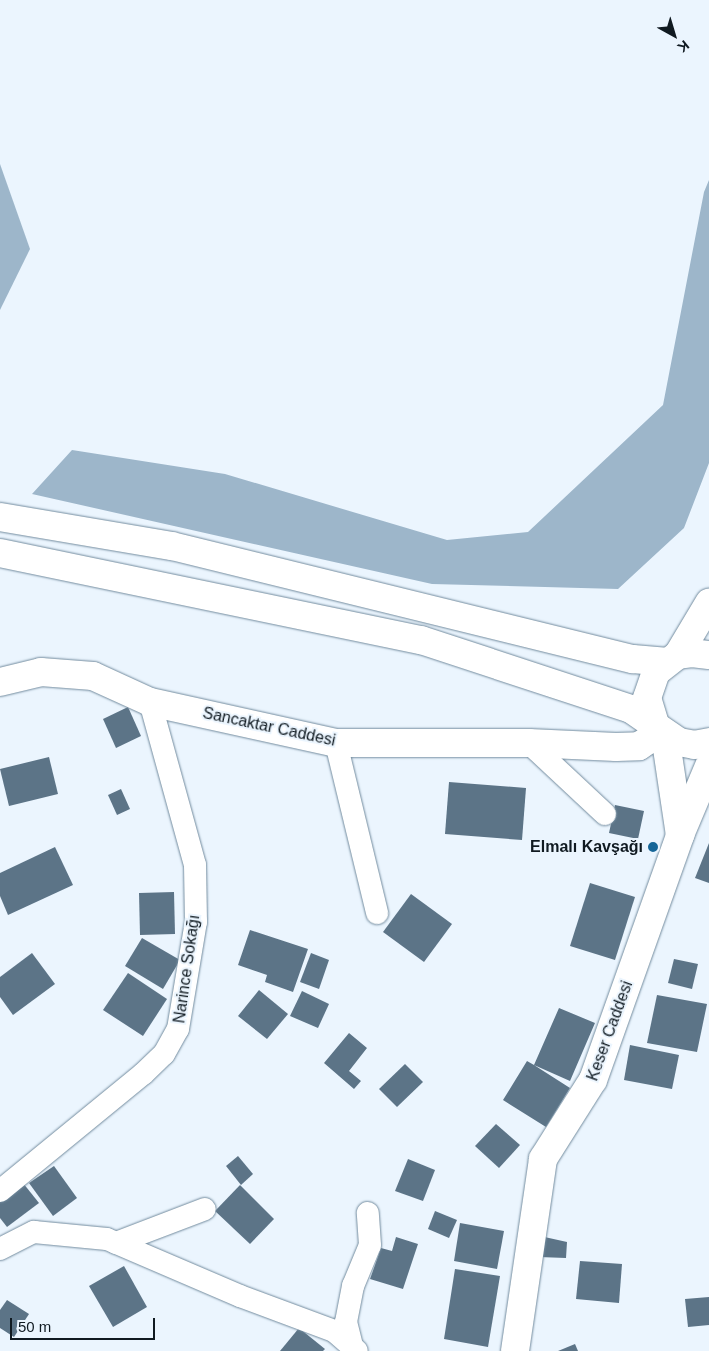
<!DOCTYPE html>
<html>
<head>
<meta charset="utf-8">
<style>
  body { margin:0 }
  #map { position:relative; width:709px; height:1351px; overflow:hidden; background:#ebf5fe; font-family:Helvetica,sans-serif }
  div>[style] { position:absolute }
  .forest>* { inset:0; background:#9db6ca }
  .building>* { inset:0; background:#5c7487 }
  .roads { filter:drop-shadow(0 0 1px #728b9e) drop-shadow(0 0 1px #728b9e) }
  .minor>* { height:22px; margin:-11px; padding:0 11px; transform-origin:11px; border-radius:11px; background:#fff }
  .tertiary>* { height:28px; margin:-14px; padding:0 14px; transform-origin:14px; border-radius:14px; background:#fff }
  .trunk>* { height:28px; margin:-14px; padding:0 14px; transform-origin:14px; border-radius:14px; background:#fff }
  .dots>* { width:14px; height:14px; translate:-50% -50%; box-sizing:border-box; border:2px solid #ebf5fe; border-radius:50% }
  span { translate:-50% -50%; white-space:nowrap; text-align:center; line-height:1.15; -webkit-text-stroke:4px #ebf5fe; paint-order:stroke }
  .street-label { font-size:16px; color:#101a21 }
  .poi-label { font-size:16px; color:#101a21; font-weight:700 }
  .right { translate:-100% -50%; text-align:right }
  .north { position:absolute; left:649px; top:10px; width:50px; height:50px; -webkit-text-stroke:4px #ebf5fe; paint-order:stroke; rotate:141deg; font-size:14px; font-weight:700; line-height:20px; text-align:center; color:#101a21 }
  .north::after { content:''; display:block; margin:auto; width:18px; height:22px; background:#101a21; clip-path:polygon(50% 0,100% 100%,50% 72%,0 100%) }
  .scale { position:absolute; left:10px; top:1318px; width:145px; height:22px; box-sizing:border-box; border:2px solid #101a21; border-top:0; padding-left:6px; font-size:15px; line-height:18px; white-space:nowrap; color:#101a21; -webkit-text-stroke:4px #ebf5fe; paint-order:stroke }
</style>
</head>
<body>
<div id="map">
  <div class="forest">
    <div style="clip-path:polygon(0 164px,30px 249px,0 310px)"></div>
    <div style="clip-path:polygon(709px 180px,709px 463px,684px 528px,618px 589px,432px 584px,32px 494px,72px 450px,225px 474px,447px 540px,528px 532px,663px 405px,704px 192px)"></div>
  </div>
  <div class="building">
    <div style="clip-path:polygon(128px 707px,141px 736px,116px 748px,103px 719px)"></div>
    <div style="clip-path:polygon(49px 757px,58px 794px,9px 806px,0 769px)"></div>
    <div style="clip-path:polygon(449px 782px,526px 788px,522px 840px,445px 834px)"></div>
    <div style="clip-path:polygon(121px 789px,130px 809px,117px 815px,108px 795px)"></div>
    <div style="clip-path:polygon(615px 805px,644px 811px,638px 839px,609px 833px)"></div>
    <div style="clip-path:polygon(709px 843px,709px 883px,695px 878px)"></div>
    <div style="clip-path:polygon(55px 847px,73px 885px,8px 915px,0 896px,0 873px)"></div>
    <div style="clip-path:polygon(590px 883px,635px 897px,615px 960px,570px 946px)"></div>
    <div style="clip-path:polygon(174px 892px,175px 934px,140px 935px,139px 893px)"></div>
    <div style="clip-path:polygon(411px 894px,452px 924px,424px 962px,383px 932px)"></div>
    <div style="clip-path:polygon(250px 930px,308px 949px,293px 992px,265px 982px,267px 975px,238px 965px)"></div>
    <div style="clip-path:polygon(142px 938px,180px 960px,163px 989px,125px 966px)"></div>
    <div style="clip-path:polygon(32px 953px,55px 984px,13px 1015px,0 997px,0 977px)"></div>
    <div style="clip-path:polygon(311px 953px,329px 960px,319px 989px,300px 982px)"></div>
    <div style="clip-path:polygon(674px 959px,698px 964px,692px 989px,668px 983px)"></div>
    <div style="clip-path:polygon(128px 973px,167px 999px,143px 1036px,103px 1010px)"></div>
    <div style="clip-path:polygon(259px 990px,288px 1014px,267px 1039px,238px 1016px)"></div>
    <div style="clip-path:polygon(302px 991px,329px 1004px,318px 1028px,290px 1016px)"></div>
    <div style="clip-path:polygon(657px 995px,707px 1004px,697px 1052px,647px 1043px)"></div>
    <div style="clip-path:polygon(559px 1008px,595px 1023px,570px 1081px,534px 1065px,570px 1088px,546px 1127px,503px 1100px,527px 1061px,534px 1065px)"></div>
    <div style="clip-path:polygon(349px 1033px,367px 1048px,349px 1071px,361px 1081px,354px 1089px,324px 1063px)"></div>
    <div style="clip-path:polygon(630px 1045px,679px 1055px,672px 1089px,624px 1080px)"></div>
    <div style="clip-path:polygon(405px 1064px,423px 1082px,397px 1107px,379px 1089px)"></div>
    <div style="clip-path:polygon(496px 1124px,520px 1145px,499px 1168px,475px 1146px)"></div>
    <div style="clip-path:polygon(238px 1156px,253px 1174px,241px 1185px,226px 1166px)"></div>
    <div style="clip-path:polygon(408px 1159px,435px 1170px,423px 1201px,395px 1191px)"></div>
    <div style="clip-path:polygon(54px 1166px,77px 1198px,53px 1216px,29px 1183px)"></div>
    <div style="clip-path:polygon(23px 1183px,39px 1203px,7px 1227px,0 1218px,0 1201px)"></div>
    <div style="clip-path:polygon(240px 1185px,274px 1219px,250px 1244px,215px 1211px)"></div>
    <div style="clip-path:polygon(435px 1211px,457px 1220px,449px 1238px,428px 1229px)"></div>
    <div style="clip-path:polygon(460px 1223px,504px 1231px,497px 1269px,454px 1261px)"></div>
    <div style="clip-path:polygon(540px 1236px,567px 1242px,566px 1258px,539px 1257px)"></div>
    <div style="clip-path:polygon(396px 1237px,418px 1244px,403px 1289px,370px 1279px,381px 1248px,392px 1251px)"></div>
    <div style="clip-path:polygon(580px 1261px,622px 1264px,619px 1303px,576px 1299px)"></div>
    <div style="clip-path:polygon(124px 1266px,147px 1307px,113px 1327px,89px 1286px)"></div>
    <div style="clip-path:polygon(455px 1269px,500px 1276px,488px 1347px,444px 1339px)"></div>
    <div style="clip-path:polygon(709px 1297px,709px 1325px,688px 1327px,685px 1299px)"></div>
    <div style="clip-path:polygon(7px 1300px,29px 1314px,14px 1337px,0 1328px,0 1310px)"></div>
    <div style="clip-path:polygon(299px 1328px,325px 1349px,323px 1351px,280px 1351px)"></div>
    <div style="clip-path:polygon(575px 1344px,578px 1351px,558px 1351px)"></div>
  </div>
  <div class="roads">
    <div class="minor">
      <div style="left:336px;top:743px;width:175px;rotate:76.4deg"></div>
      <div style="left:529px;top:743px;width:104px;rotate:43.1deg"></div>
      <div style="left:0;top:1191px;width:185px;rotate:-39.3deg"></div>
      <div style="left:143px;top:1074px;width:29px;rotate:-44deg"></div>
      <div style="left:164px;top:1054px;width:29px;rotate:-61deg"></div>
      <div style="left:178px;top:1029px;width:109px;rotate:-80.5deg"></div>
      <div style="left:196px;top:922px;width:57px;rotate:-91deg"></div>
      <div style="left:195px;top:865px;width:169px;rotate:-105.4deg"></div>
      <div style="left:116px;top:1243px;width:95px;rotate:-20.9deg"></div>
      <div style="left:0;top:1249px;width:38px;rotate:-27deg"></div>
      <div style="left:34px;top:1232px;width:73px;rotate:5.5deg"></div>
      <div style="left:107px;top:1239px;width:145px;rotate:23.2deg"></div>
      <div style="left:240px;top:1296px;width:100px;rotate:20.4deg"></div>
      <div style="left:334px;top:1331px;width:30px;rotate:41deg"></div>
      <div style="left:352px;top:1346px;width:25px;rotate:-104deg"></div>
      <div style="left:346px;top:1322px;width:37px;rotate:-79deg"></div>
      <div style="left:353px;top:1286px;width:44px;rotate:-67.5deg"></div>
      <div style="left:370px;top:1245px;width:32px;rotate:-94deg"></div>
    </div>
    <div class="tertiary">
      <div style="left:0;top:682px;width:42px;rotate:-13.7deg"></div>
      <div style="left:41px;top:672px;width:52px;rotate:4.4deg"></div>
      <div style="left:93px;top:676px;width:63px;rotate:24.5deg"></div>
      <div style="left:150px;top:702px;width:190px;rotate:12.4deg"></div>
      <div style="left:336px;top:743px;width:193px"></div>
      <div style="left:529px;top:743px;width:87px;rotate:2.6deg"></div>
      <div style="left:616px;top:747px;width:23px;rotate:-2deg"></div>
      <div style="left:639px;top:746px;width:27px;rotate:-33deg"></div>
      <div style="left:665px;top:735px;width:101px;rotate:81.5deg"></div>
      <div style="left:515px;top:1351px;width:194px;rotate:-81.7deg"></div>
      <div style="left:543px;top:1159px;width:93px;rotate:-57.7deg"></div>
      <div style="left:593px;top:1080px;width:260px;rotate:-70.4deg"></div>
      <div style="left:680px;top:835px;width:75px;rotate:-67.2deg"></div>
    </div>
    <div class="trunk">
      <div style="left:0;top:517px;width:174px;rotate:9.6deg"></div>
      <div style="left:172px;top:546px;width:475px;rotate:13.8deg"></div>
      <div style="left:633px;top:659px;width:32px;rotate:5deg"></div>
      <div style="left:0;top:553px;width:430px;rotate:11.7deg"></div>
      <div style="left:421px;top:640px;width:221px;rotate:18.2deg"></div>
      <div style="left:631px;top:709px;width:58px;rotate:34.5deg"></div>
      <div style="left:679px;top:742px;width:15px;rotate:11deg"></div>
      <div style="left:694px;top:745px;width:15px;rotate:-11deg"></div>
      <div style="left:678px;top:655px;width:61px;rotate:-59.2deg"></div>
      <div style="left:655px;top:724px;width:27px;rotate:-107deg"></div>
      <div style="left:647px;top:698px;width:28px;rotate:-71deg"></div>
      <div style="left:656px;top:672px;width:28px;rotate:-38deg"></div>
      <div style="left:678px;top:655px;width:14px;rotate:-8deg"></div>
      <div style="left:692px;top:653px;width:17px;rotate:7deg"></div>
    </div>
  </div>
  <div class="dots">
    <div style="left:653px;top:847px;background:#166698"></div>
  </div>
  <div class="street-label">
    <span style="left:269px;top:727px;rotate:12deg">Sancaktar Caddesi</span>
    <span style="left:187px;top:969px;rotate:-82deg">Narince Sokağı</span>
    <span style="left:610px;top:1031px;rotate:-70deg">Keser Caddesi</span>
  </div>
  <div class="poi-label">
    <span class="right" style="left:643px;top:847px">Elmalı Kavşağı</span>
  </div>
  <div class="north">K</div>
  <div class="scale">50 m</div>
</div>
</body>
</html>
